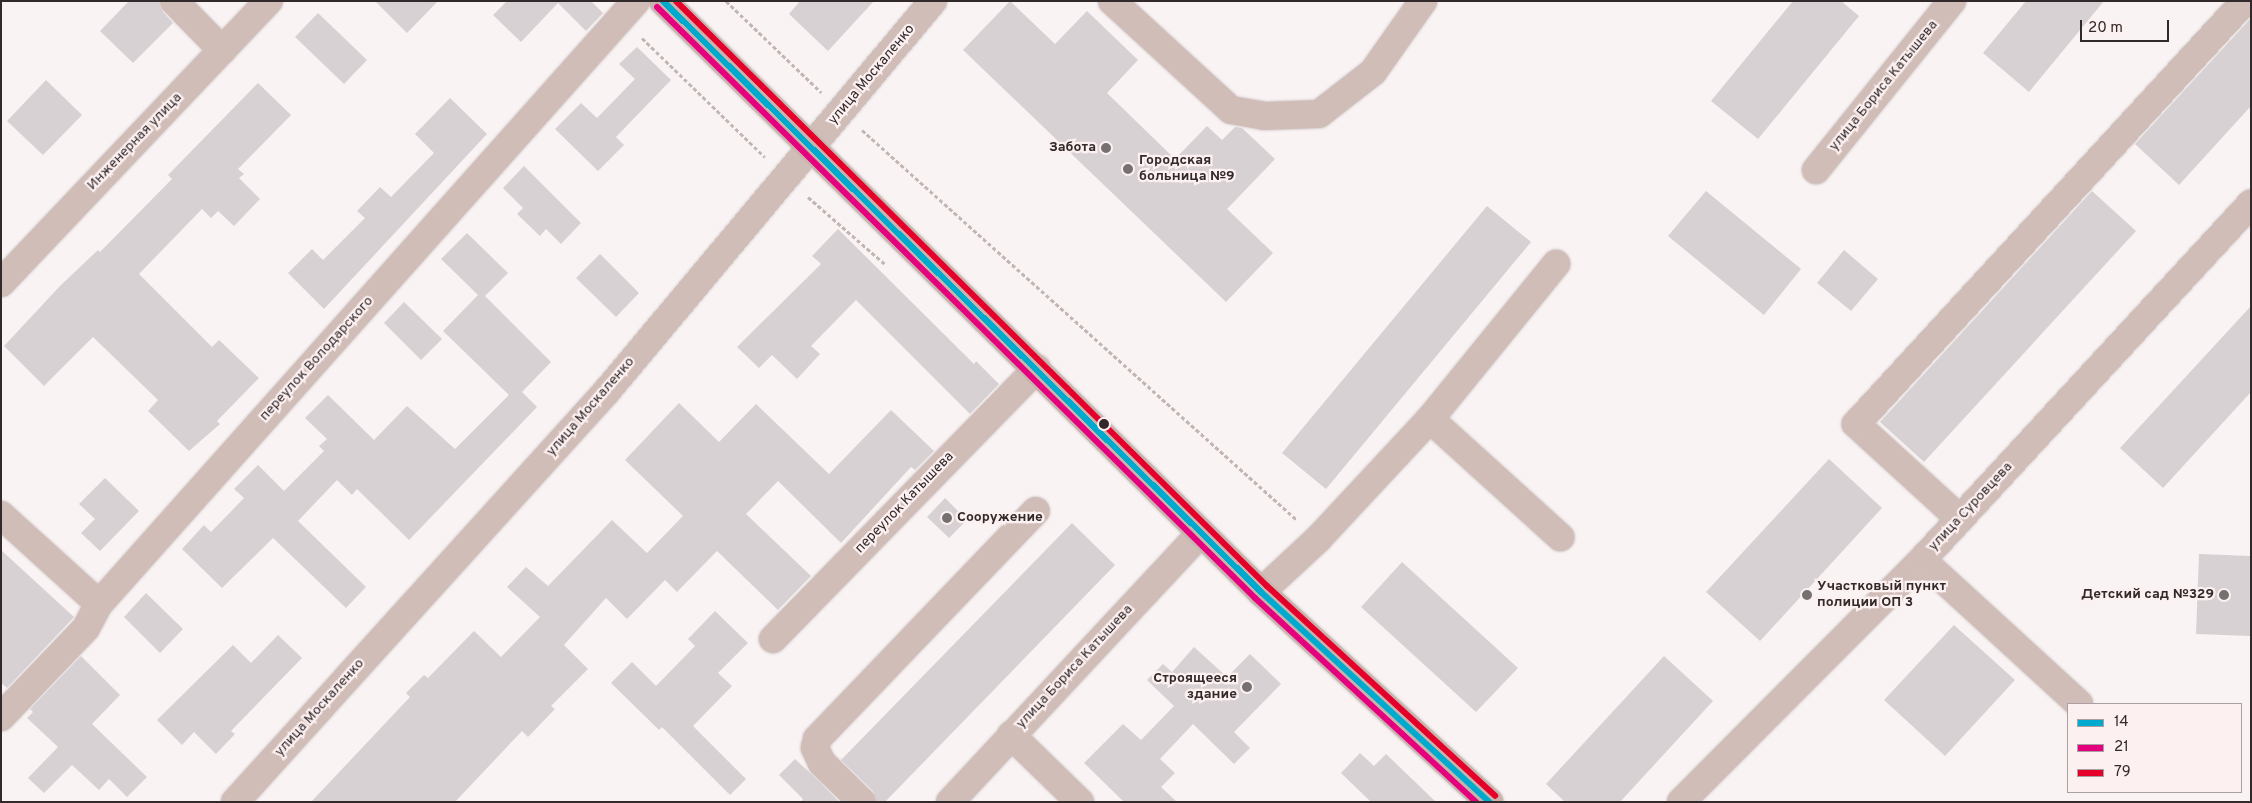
<!DOCTYPE html>
<html>
<head>
<meta charset="utf-8">
<style>
  body { margin:0 }
  #map { position:relative; width:2252px; height:803px; overflow:hidden; background:#faf3f3; font-family:Overpass,sans-serif }
  div>[style] { position:absolute }
  .building>* { inset:0; background:#d8d1d3 }
  .path>* { height:3px; margin-top:-1.5px; transform-origin:0; background:repeating-linear-gradient(90deg,#c3b6b2 0 4px,transparent 0 6.5px) }
  .roads { filter:drop-shadow(0 0 1px #d5cfd0) drop-shadow(0 0 1px #d5cfd0) }
  .minor>* { height:28px; margin:-14px; padding:0 14px; transform-origin:14px; border-radius:14px; background:#d0bdb8 }
  .major>* { height:28px; margin:-14px; padding:0 14px; transform-origin:14px; border-radius:14px; background:#c9b4ad }
  .bus-1>* { height:6px; margin:-3px; padding:0 3px; transform-origin:3px; border-radius:3px; background:#00a9ce }
  .bus-2>* { height:6px; margin:-3px; padding:0 3px; transform-origin:3px; border-radius:3px; background:#e5007d }
  .bus-3>* { height:6px; margin:-3px; padding:0 3px; transform-origin:3px; border-radius:3px; background:#e4002b }
  .dots>* { width:14px; height:14px; translate:-50% -50%; box-sizing:border-box; border:2px solid #fdf0f0; border-radius:50% }
  span { translate:-50% -50%; white-space:nowrap; text-align:center; line-height:1.15; -webkit-text-stroke:4.5px #fdf0f0; paint-order:stroke }
  .street-label { font-size:14px; color:#31292a }
  .poi-label { font-size:14px; color:#31292a; font-weight:700 }
  .right { translate:-100% -50%; text-align:right }
  .left { translate:0 -50%; text-align:left }
  .frame { position:absolute; inset:0; border:2px solid #31292a; pointer-events:none }
  .legend { position:absolute; left:2067px; top:703px; width:175px; height:90px; box-sizing:border-box; background:#fdf0f0; border:1px solid #aba0a1; margin:0; padding:6px 9px; list-style:none; font-size:15px; color:#31292a }
  .legend li { display:flex; align-items:center; gap:10px; height:25px }
  .legend b { width:25px; border:1px solid #aba0a1 }
  .scale { position:absolute; left:2080px; top:20px; width:89px; height:22px; box-sizing:border-box; border:2px solid #31292a; border-top:0; padding-left:6px; font-size:15px; line-height:18px; white-space:nowrap; color:#31292a; -webkit-text-stroke:4px #fdf0f0; paint-order:stroke }
</style>
</head>
<body>
<div id="map">
  <div class="building">
    <div style="clip-path:polygon(129px 1px,159px 1px,163px 12px,173px 23px,133px 63px,100px 31px)"></div>
    <div style="clip-path:polygon(375px 1px,438px 1px,407px 33px)"></div>
    <div style="clip-path:polygon(507px 1px,591px 1px,603px 13px,586px 31px,558px 3px,521px 42px,493px 15px)"></div>
    <div style="clip-path:polygon(800px 1px,874px 1px,828px 51px,789px 14px)"></div>
    <div style="clip-path:polygon(1010px 1px,1055px 44px,1087px 11px,1138px 60px,1107px 93px,1175px 159px,1207px 126px,1222px 140px,1235px 127px,1242px 128px,1275px 159px,1227px 209px,1273px 253px,1226px 302px,963px 50px)"></div>
    <div style="clip-path:polygon(1793px 1px,1841px 1px,1859px 16px,1758px 139px,1711px 101px)"></div>
    <div style="clip-path:polygon(2026px 1px,2104px 1px,2029px 92px,1983px 53px)"></div>
    <div style="clip-path:polygon(318px 13px,367px 60px,344px 84px,295px 37px)"></div>
    <div style="clip-path:polygon(2251px 18px,2251px 106px,2179px 185px,2135px 144px)"></div>
    <div style="clip-path:polygon(637px 47px,671px 80px,616px 137px,624px 145px,598px 171px,555px 129px,581px 103px,597px 118px,635px 79px,619px 64px)"></div>
    <div style="clip-path:polygon(46px 80px,82px 115px,43px 155px,7px 121px)"></div>
    <div style="clip-path:polygon(258px 83px,291px 115px,238px 169px,244px 174px,239px 178px,260px 199px,234px 226px,218px 211px,211px 218px,202px 209px,139px 274px,212px 347px,219px 340px,259px 378px,217px 421px,220px 424px,189px 451px,148px 411px,158px 400px,93px 337px,44px 386px,4px 346px,60px 286px,98px 250px,100px 252px,172px 179px,168px 175px)"></div>
    <div style="clip-path:polygon(450px 98px,487px 134px,324px 309px,288px 273px,312px 249px,323px 260px,365px 218px,357px 211px,380px 187px,391px 197px,434px 153px,415px 134px)"></div>
    <div style="clip-path:polygon(524px 166px,581px 223px,561px 244px,546px 229px,540px 236px,517px 214px,523px 208px,503px 188px)"></div>
    <div style="clip-path:polygon(1706px 191px,1801px 269px,1764px 315px,1668px 236px)"></div>
    <div style="clip-path:polygon(2092px 191px,2136px 231px,1924px 462px,1880px 422px)"></div>
    <div style="clip-path:polygon(1487px 206px,1531px 242px,1326px 489px,1282px 453px)"></div>
    <div style="clip-path:polygon(838px 229px,974px 364px,976px 361px,999px 384px,970px 414px,856px 300px,811px 346px,820px 354px,797px 379px,772px 355px,759px 368px,737px 347px,821px 264px,812px 256px)"></div>
    <div style="clip-path:polygon(467px 233px,508px 273px,485px 296px,551px 362px,522px 392px,537px 407px,409px 540px,357px 489px,352px 495px,337px 480px,298px 521px,366px 587px,346px 608px,273px 538px,222px 588px,182px 549px,204px 525px,211px 532px,244px 498px,234px 489px,258px 465px,284px 491px,324px 451px,319px 446px,327px 439px,305px 418px,328px 395px,374px 440px,407px 406px,455px 449px,509px 395px,443px 331px,478px 295px,441px 259px)"></div>
    <div style="clip-path:polygon(1844px 250px,1878px 279px,1851px 311px,1817px 283px)"></div>
    <div style="clip-path:polygon(600px 254px,639px 293px,616px 317px,576px 278px)"></div>
    <div style="clip-path:polygon(404px 302px,442px 339px,421px 360px,384px 323px)"></div>
    <div style="clip-path:polygon(2251px 306px,2251px 392px,2163px 488px,2120px 448px)"></div>
    <div style="clip-path:polygon(679px 403px,719px 442px,756px 404px,829px 474px,891px 410px,934px 451px,915px 470px,911px 467px,841px 543px,778px 481px,746px 514px,811px 576px,778px 610px,717px 551px,677px 592px,665px 580px,627px 619px,606px 598px,564px 645px,588px 669px,551px 706px,555px 709px,528px 737px,522px 731px,455px 802px,311px 802px,410px 697px,406px 693px,424px 675px,428px 678px,474px 631px,501px 657px,540px 617px,507px 587px,526px 567px,548px 586px,612px 520px,647px 553px,683px 516px,625px 460px)"></div>
    <div style="clip-path:polygon(1829px 459px,1882px 508px,1760px 641px,1706px 592px)"></div>
    <div style="clip-path:polygon(105px 478px,139px 511px,100px 551px,81px 533px,95px 519px,79px 504px)"></div>
    <div style="clip-path:polygon(945px 498px,967px 520px,949px 538px,927px 517px)"></div>
    <div style="clip-path:polygon(1072px 523px,1115px 565px,885px 802px,877px 802px,873px 791px,841px 760px)"></div>
    <div style="clip-path:polygon(1px 550px,74px 617px,7px 688px,1px 683px)"></div>
    <div style="clip-path:polygon(2199px 554px,2251px 556px,2251px 636px,2196px 634px)"></div>
    <div style="clip-path:polygon(1402px 562px,1518px 668px,1476px 712px,1361px 607px)"></div>
    <div style="clip-path:polygon(146px 593px,183px 629px,160px 653px,124px 617px)"></div>
    <div style="clip-path:polygon(715px 611px,748px 643px,718px 673px,732px 686px,693px 726px,746px 779px,730px 795px,662px 727px,659px 730px,611px 683px,632px 662px,656px 686px,695px 646px,688px 639px)"></div>
    <div style="clip-path:polygon(1954px 625px,2015px 680px,1945px 756px,1884px 700px)"></div>
    <div style="clip-path:polygon(278px 635px,302px 658px,231px 731px,235px 734px,216px 754px,194px 732px,182px 745px,157px 720px,233px 645px,251px 663px)"></div>
    <div style="clip-path:polygon(1194px 647px,1227px 677px,1250px 654px,1281px 684px,1234px 732px,1250px 748px,1234px 764px,1193px 724px,1160px 759px,1175px 773px,1161px 787px,1177px 802px,1124px 802px,1084px 763px,1123px 724px,1141px 740px,1174px 706px,1147px 680px,1163px 664px,1172px 672px)"></div>
    <div style="clip-path:polygon(81px 656px,120px 695px,92px 724px,147px 777px,127px 797px,109px 779px,99px 790px,72px 765px,44px 793px,28px 778px,58px 747px,27px 718px,33px 712px,30px 709px)"></div>
    <div style="clip-path:polygon(1664px 656px,1713px 701px,1620px 802px,1565px 802px,1546px 784px)"></div>
    <div style="clip-path:polygon(1360px 753px,1374px 766px,1386px 754px,1436px 802px,1371px 802px,1341px 773px)"></div>
    <div style="clip-path:polygon(795px 759px,820px 782px,839px 802px,801px 802px,803px 799px,779px 775px)"></div>
  </div>
  <div class="path">
    <div style="left:726px;top:1px;width:132px;rotate:43.8deg"></div>
    <div style="left:642px;top:38px;width:171px;rotate:44.1deg"></div>
    <div style="left:862px;top:130px;width:584px;rotate:41.88deg"></div>
    <div style="left:808px;top:197px;width:103px;rotate:41.1deg"></div>
  </div>
  <div class="roads">
    <div class="minor">
      <div style="left:174px;top:1px;width:69px;rotate:45.6deg"></div>
      <div style="left:1112px;top:1px;width:161px;rotate:42.5deg"></div>
      <div style="left:1231px;top:110px;width:34px;rotate:10deg"></div>
      <div style="left:1264px;top:116px;width:55px;rotate:-2.1deg"></div>
      <div style="left:1319px;top:114px;width:68px;rotate:-37.9deg"></div>
      <div style="left:1373px;top:72px;width:87px;rotate:-54.8deg"></div>
      <div style="left:1816px;top:170px;width:217px;rotate:-51.2deg"></div>
      <div style="left:1px;top:283px;width:389px;rotate:-46.5deg"></div>
      <div style="left:1430px;top:419px;width:176px;rotate:42.2deg"></div>
      <div style="left:1px;top:515px;width:132px;rotate:42.2deg"></div>
      <div style="left:1960px;top:519px;width:141px;rotate:-137.6deg"></div>
      <div style="left:1856px;top:424px;width:575px;rotate:-47.4deg"></div>
      <div style="left:1922px;top:560px;width:213px;rotate:42.5deg"></div>
      <div style="left:1261px;top:592px;width:78px;rotate:-42.9deg"></div>
      <div style="left:1318px;top:539px;width:164px;rotate:-47deg"></div>
      <div style="left:1430px;top:419px;width:200px;rotate:-50.9deg"></div>
      <div style="left:773px;top:639px;width:378px;rotate:-45.7deg"></div>
      <div style="left:1px;top:717px;width:123px;rotate:-46.3deg"></div>
      <div style="left:86px;top:628px;width:27px;rotate:-62deg"></div>
      <div style="left:99px;top:604px;width:807px;rotate:-48.31deg"></div>
      <div style="left:1011px;top:735px;width:96px;rotate:44.2deg"></div>
      <div style="left:235px;top:802px;width:554px;rotate:-47.85deg"></div>
      <div style="left:607px;top:391px;width:508px;rotate:-50.11deg"></div>
      <div style="left:862px;top:802px;width:56px;rotate:-135.7deg"></div>
      <div style="left:822px;top:763px;width:17px;rotate:-115deg"></div>
      <div style="left:815px;top:748px;width:9px;rotate:-77deg"></div>
      <div style="left:817px;top:739px;width:316px;rotate:-46.2deg"></div>
      <div style="left:950px;top:802px;width:368px;rotate:-47deg"></div>
      <div style="left:1681px;top:802px;width:342px;rotate:-45.1deg"></div>
      <div style="left:1922px;top:560px;width:485px;rotate:-47.3deg"></div>
    </div>
    <div class="major">
      <div style="left:663px;top:1px;width:841px;rotate:44.66deg"></div>
      <div style="left:1261px;top:592px;width:310px;rotate:42.6deg"></div>
    </div>
  </div>
  <div class="bus-1">
    <div style="left:663px;top:1px;width:841px;rotate:44.66deg"></div>
    <div style="left:1261px;top:592px;width:310px;rotate:42.6deg"></div>
  </div>
  <div class="bus-2">
    <div style="left:657px;top:7px;width:841px;rotate:44.66deg"></div>
    <div style="left:1255px;top:598px;width:301px;rotate:42.7deg"></div>
  </div>
  <div class="bus-3">
    <div style="left:676px;top:1px;width:832px;rotate:44.71deg"></div>
    <div style="left:1267px;top:586px;width:310px;rotate:42.6deg"></div>
  </div>
  <div class="dots">
    <div style="left:1106px;top:148px;background:#777070"></div>
    <div style="left:1128px;top:169px;background:#777070"></div>
    <div style="left:1104px;top:424px;background:#31292a"></div>
    <div style="left:947px;top:518px;background:#777070"></div>
    <div style="left:1807px;top:595px;background:#777070"></div>
    <div style="left:2224px;top:595px;background:#777070"></div>
    <div style="left:1247px;top:687px;background:#777070"></div>
  </div>
  <div class="street-label">
    <span style="left:872px;top:75px;rotate:-50deg">улица Москаленко</span>
    <span style="left:1884px;top:86px;rotate:-51deg">улица Бориса Катышева</span>
    <span style="left:135px;top:142px;rotate:-46deg">Инженерная улица</span>
    <span style="left:317px;top:359px;rotate:-48deg">переулок Володарского</span>
    <span style="left:591px;top:407px;rotate:-49deg">улица Москаленко</span>
    <span style="left:905px;top:503px;rotate:-46deg">переулок Катышева</span>
    <span style="left:1971px;top:507px;rotate:-47deg">улица Суровцева</span>
    <span style="left:1075px;top:667px;rotate:-47deg">улица Бориса Катышева</span>
    <span style="left:320px;top:708px;rotate:-48deg">улица Москаленко</span>
  </div>
  <div class="poi-label">
    <span class="right" style="left:1096px;top:148px">Забота</span>
    <span class="left" style="left:1139px;top:169px">Городская<br>больница №9</span>
    <span class="left" style="left:957px;top:518px">Сооружение</span>
    <span class="left" style="left:1817px;top:595px">Участковый пункт<br>полиции ОП 3</span>
    <span class="right" style="left:2214px;top:595px">Детский сад №329</span>
    <span class="right" style="left:1237px;top:687px">Строящееся<br>здание</span>
  </div>
  <div class="frame"></div>
  <ul class="legend">
  <li><b style="height:6px;background:#00a9ce"></b>14</li>
  <li><b style="height:6px;background:#e5007d"></b>21</li>
  <li><b style="height:6px;background:#e4002b"></b>79</li>
  </ul>
  <div class="scale">20 m</div>
</div>
</body>
</html>
